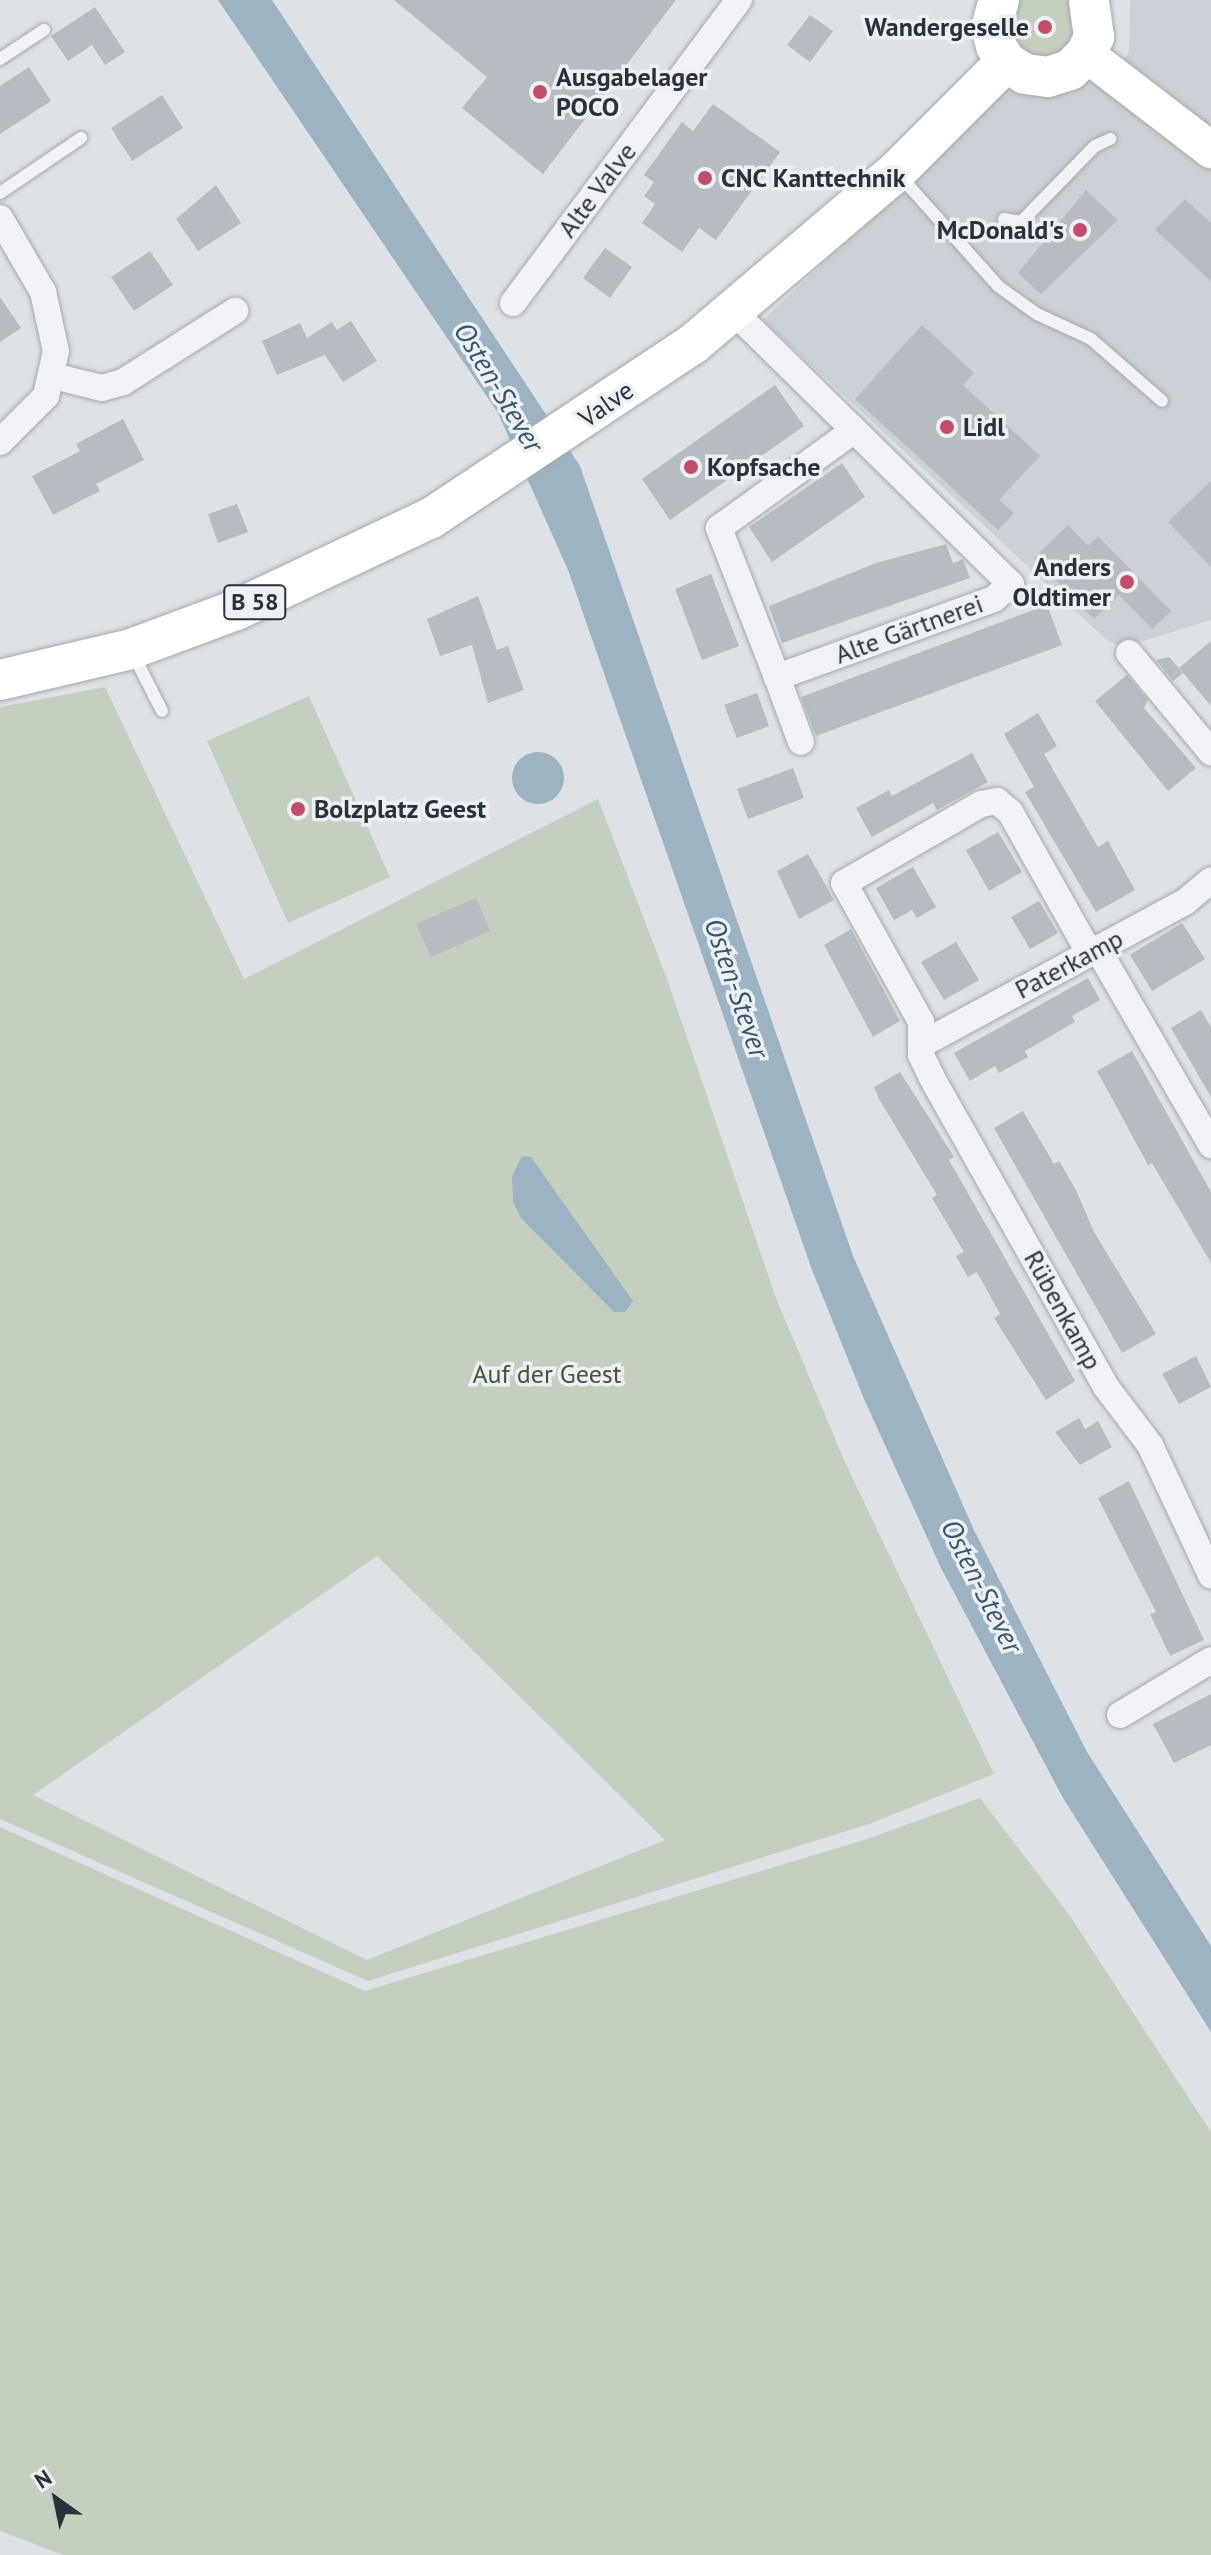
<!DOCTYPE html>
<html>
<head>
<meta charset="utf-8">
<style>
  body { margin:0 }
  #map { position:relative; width:1211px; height:2555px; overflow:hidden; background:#dee2e6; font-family:"PT Sans",sans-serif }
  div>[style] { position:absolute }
  .built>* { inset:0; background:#ccd1d7 }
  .green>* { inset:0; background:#c5cfc0 }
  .water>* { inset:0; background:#9cb3c3 }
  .round { border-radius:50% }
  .building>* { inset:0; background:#b6bcc2 }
  .roads { filter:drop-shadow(0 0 2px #a4a9af) drop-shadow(0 0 2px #a4a9af) }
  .lane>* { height:12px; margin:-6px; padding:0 6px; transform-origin:6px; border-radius:6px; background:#f0f2f5 }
  .street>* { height:26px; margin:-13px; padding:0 13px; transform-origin:13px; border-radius:13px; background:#f0f2f5 }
  .secondary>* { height:36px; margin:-18px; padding:0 18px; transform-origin:18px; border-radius:18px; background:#fff }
  .primary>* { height:40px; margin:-20px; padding:0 20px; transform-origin:20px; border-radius:20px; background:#fff }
  .dots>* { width:22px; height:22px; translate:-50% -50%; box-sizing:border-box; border:4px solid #edf1f4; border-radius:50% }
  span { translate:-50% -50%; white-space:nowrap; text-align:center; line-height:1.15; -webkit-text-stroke:7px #edf1f4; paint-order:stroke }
  .shield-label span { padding:2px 6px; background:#edf1f4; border:2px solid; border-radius:6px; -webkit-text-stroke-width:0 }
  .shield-label { font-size:24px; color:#29313b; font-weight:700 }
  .poi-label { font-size:26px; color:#29313b; font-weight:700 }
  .right { translate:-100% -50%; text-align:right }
  .left { translate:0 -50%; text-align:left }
  .street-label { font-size:26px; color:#29313b }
  .park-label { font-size:26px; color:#405637 }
  .water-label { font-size:28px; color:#37546b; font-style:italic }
  .north { position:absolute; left:16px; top:2459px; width:80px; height:80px; -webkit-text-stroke:6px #edf1f4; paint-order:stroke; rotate:327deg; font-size:22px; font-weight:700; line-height:32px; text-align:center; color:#29313b }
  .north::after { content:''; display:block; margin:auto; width:28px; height:36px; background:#29313b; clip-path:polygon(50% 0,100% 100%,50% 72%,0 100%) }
</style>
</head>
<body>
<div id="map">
  <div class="built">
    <div style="clip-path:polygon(1130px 0,1211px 0,1211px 620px,1124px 647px,1108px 641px,763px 320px,1012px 85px,1094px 70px,1109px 81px,1129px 52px)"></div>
  </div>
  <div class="green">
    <div style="clip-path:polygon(1018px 0,1070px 0,1076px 45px,1046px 63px,1015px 49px,1009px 13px)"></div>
    <div style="clip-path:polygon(evenodd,105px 687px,244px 979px,598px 799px,667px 979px,776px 1298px,844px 1460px,994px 1774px,869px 1824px,368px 1981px,0 1819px,0 707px,105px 687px,377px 1556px,665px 1840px,367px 1960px,33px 1795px,377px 1556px)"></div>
    <div style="clip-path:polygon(309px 696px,390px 877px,288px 923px,207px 741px)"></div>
    <div style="clip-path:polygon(980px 1798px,1070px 1916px,1211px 2132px,1211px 2555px,63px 2555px,0 2531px,0 1827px,365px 1991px,867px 1839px)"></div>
  </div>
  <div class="water">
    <div style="clip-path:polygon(218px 0,272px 0,580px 466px,853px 1256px,974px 1530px,1087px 1752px,1211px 1946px,1211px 2032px,1063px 1798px,941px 1568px,864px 1399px,812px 1270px,568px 570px,498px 413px)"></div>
    <div class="round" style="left:512px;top:752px;width:52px;height:52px"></div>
    <div style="clip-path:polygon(522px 1156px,531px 1157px,633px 1301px,625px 1312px,614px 1312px,521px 1218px,513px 1202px,512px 1177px)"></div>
  </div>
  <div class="building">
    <div style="clip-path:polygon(394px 0,676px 0,543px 174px,462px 108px,487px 77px)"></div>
    <div style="clip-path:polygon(95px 7px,125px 52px,105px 65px,92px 45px,68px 61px,51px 36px)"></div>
    <div style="clip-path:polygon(810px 15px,833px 31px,810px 62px,787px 45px)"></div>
    <div style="clip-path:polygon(29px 67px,51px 101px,0 134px,0 86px)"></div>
    <div style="clip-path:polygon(162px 95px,183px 128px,132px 161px,111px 128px)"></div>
    <div style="clip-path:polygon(713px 104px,780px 152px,716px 240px,699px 228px,682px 252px,642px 223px,655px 204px,644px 196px,654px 182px,644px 175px,682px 122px,693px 131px)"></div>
    <div style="clip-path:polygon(216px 185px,241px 223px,198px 251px,176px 219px)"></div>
    <div style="clip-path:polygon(1086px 190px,1118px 220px,1041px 294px,1018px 273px)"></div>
    <div style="clip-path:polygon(1185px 199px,1211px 223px,1211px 281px,1155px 230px)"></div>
    <div style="clip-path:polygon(605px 248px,632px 267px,610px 298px,583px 278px)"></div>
    <div style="clip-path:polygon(150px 251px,173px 285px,134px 311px,111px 277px)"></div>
    <div style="clip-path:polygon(0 297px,21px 328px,0 342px)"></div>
    <div style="clip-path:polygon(351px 321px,377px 361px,343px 382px,325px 355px,277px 375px,262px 341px,300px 323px,307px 338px,332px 322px,337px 330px)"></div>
    <div style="clip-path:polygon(922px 325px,974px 373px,963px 385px,1040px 456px,999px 500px,1014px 513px,998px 530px,855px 399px)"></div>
    <div style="clip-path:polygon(775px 385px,804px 426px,670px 520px,642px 479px)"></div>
    <div style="clip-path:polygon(123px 419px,144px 460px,96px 484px,100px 491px,53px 515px,32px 476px,80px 451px,76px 444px)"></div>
    <div style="clip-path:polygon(842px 463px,865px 497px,772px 562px,749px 527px)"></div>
    <div style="clip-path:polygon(1211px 481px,1211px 567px,1168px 522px)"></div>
    <div style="clip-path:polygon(237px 504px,248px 532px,218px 543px,208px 514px)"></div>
    <div style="clip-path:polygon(1068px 525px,1088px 546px,1098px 536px,1171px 611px,1152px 629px,1119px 595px,1094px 619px,1034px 558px)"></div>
    <div style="clip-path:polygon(946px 544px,953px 563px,963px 559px,970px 578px,782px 643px,769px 606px,876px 563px)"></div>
    <div style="clip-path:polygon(711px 574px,739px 646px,702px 660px,675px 589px)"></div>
    <div style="clip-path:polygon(478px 596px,497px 650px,508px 646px,524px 690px,488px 703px,472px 645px,440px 656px,427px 619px)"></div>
    <div style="clip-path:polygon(1047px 605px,1062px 645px,816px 736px,801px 697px)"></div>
    <div style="clip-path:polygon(1211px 641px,1211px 706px,1179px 668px)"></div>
    <div style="clip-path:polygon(1169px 657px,1183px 673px,1173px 681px,1156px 660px)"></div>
    <div style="clip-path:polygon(1127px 675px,1148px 700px,1144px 708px,1196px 768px,1168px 791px,1095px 701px)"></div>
    <div style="clip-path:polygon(757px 693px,769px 726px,737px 738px,724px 705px)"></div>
    <div style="clip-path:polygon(1038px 713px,1057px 746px,1044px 754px,1098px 847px,1108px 841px,1135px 890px,1096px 912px,1025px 792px,1034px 787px,1004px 734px)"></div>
    <div style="clip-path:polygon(972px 753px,988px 782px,937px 810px,933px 803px,872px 837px,856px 808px,889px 790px,892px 796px)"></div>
    <div style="clip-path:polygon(793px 768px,804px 798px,748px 819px,737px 789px)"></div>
    <div style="clip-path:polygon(998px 832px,1022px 872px,989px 891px,966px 850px)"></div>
    <div style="clip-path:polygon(808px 854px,834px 900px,799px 919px,777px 871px)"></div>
    <div style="clip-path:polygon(913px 867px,936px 907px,917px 918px,912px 910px,894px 920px,876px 888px)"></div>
    <div style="clip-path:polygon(476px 898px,490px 931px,431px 957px,416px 924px)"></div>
    <div style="clip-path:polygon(1039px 901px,1058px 933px,1030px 949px,1011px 917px)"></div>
    <div style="clip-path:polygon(1182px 923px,1205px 959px,1152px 991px,1130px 955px)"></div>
    <div style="clip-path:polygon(851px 929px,900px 1021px,873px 1037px,824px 945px)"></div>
    <div style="clip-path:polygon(956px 942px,979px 980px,944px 1000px,921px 962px)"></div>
    <div style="clip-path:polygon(1088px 978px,1100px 1000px,1072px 1016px,1075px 1022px,1025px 1051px,1028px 1057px,999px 1073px,995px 1066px,970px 1081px,954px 1053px)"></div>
    <div style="clip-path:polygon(1201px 1010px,1211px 1027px,1211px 1097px,1171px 1028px)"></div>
    <div style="clip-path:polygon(1132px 1051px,1211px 1192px,1211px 1263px,1152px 1163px,1148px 1165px,1097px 1071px)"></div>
    <div style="clip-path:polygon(900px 1072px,954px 1157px,949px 1160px,1075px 1381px,1046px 1400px,994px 1318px,1000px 1314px,977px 1272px,968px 1277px,956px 1256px,964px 1252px,932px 1198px,937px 1195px,879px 1099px,874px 1087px)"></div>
    <div style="clip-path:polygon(1023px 1111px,1054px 1164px,1059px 1161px,1076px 1190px,1094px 1232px,1156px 1334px,1122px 1353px,994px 1128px)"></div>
    <div style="clip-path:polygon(1196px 1356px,1211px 1387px,1179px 1404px,1162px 1374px)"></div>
    <div style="clip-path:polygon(1079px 1418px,1085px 1429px,1098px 1421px,1112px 1447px,1080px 1465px,1055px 1432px)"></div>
    <div style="clip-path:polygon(1129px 1481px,1204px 1640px,1170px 1656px,1150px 1614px,1156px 1612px,1098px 1498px)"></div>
    <div style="clip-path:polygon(1211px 1694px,1211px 1745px,1174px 1763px,1153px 1724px)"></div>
  </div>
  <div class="roads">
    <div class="lane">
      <div style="left:0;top:59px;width:53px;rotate:-33.4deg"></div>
      <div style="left:901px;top:177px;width:146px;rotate:48.3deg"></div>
      <div style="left:998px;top:286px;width:48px;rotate:35.7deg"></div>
      <div style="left:1037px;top:314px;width:60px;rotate:24.8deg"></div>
      <div style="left:1091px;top:339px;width:94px;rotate:41.1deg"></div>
      <div style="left:0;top:193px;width:98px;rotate:-34.2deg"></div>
      <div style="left:1004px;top:219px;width:17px;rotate:10deg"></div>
      <div style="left:1021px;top:222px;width:106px;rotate:-45.8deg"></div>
      <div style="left:1095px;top:146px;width:17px;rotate:-25deg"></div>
      <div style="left:132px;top:652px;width:66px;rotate:63deg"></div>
    </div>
    <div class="street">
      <div style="left:0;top:218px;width:86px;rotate:59.8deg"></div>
      <div style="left:43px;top:292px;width:60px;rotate:77.6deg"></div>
      <div style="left:56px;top:351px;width:46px;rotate:102.5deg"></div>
      <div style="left:46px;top:396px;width:65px;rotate:135deg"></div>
      <div style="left:513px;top:303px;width:378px;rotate:-53.3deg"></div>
      <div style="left:734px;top:312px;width:388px;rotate:44.5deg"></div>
      <div style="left:1011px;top:584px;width:23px;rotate:139deg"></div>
      <div style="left:994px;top:599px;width:231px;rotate:160.2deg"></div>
      <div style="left:777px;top:677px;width:160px;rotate:-111.3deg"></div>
      <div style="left:719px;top:528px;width:165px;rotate:-35.9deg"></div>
      <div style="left:53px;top:376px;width:50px;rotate:13.8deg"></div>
      <div style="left:102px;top:388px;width:22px;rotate:-16deg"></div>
      <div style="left:123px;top:382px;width:133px;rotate:-32.4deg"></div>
      <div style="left:1129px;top:653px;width:129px;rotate:50.4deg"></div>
      <div style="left:777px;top:677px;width:69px;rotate:69.7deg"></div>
      <div style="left:1097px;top:948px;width:228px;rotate:59.9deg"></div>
      <div style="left:1089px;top:952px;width:161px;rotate:-119.4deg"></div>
      <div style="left:1010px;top:812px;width:17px;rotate:-140deg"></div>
      <div style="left:997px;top:801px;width:16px;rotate:169deg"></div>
      <div style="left:981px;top:804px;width:158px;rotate:150deg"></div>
      <div style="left:844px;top:883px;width:159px;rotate:61deg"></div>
      <div style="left:921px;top:1022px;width:33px;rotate:90deg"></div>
      <div style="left:921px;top:1055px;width:25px;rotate:64deg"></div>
      <div style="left:932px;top:1078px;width:355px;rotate:60.6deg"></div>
      <div style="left:1106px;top:1387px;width:73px;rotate:52.8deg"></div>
      <div style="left:1150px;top:1445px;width:144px;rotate:64.9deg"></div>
      <div style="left:924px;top:1043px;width:297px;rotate:-28.4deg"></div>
      <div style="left:1185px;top:902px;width:34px;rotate:-40deg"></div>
      <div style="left:1120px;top:1715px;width:106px;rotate:-31.1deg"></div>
    </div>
    <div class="secondary">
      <div style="left:1086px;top:54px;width:158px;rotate:37.5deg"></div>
    </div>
    <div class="primary">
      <div style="left:999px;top:0;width:29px;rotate:106deg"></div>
      <div style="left:991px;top:28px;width:19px;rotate:74deg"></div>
      <div style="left:996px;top:46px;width:19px;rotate:58deg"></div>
      <div style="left:1006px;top:62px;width:22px;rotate:32deg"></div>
      <div style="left:1025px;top:74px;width:23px;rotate:7deg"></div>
      <div style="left:1048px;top:77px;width:23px;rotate:-18deg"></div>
      <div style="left:1070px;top:70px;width:23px;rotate:-45deg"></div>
      <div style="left:1086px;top:54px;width:19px;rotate:-65deg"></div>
      <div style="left:1094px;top:37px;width:37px;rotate:-98deg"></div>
      <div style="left:0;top:680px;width:135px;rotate:-13.3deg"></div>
      <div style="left:131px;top:649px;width:112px;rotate:-20.4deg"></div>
      <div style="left:236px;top:610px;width:216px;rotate:-25.3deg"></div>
      <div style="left:431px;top:518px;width:315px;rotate:-33.6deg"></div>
      <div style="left:693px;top:344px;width:267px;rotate:-40.3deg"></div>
      <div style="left:897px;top:171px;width:154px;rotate:-45deg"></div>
    </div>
  </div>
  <div class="dots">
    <div style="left:1045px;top:27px;background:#c14d6b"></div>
    <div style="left:540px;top:92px;background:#c14d6b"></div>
    <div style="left:705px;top:178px;background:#c14d6b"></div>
    <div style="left:1080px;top:230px;background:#c14d6b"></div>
    <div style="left:947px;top:427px;background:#c14d6b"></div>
    <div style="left:691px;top:467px;background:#c14d6b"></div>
    <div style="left:1127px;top:582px;background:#c14d6b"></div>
    <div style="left:298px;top:809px;background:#c14d6b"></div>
  </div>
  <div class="shield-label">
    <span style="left:255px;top:602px">B 58</span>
  </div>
  <div class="poi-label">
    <span class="right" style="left:1029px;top:27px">Wandergeselle</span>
    <span class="left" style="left:556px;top:92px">Ausgabelager<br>POCO</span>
    <span class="left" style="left:721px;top:178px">CNC Kanttechnik</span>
    <span class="right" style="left:1064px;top:230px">McDonald's</span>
    <span class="left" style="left:963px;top:427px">Lidl</span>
    <span class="left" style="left:707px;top:467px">Kopfsache</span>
    <span class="right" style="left:1111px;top:582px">Anders<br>Oldtimer</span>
    <span class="left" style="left:314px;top:809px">Bolzplatz Geest</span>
  </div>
  <div class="street-label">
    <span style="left:597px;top:190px;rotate:-53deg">Alte Valve</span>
    <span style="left:606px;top:404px;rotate:-35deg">Valve</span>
    <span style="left:909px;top:629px;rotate:-20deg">Alte Gärtnerei</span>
    <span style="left:1069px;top:964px;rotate:-28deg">Paterkamp</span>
    <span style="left:1063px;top:1310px;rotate:61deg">Rübenkamp</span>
  </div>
  <div class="park-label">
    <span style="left:547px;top:1374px">Auf der Geest</span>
  </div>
  <div class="water-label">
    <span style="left:499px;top:387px;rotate:59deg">Osten-Stever</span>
    <span style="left:737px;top:988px;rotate:71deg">Osten-Stever</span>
    <span style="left:982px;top:1586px;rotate:63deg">Osten-Stever</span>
  </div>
  <div class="north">N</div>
</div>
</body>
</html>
